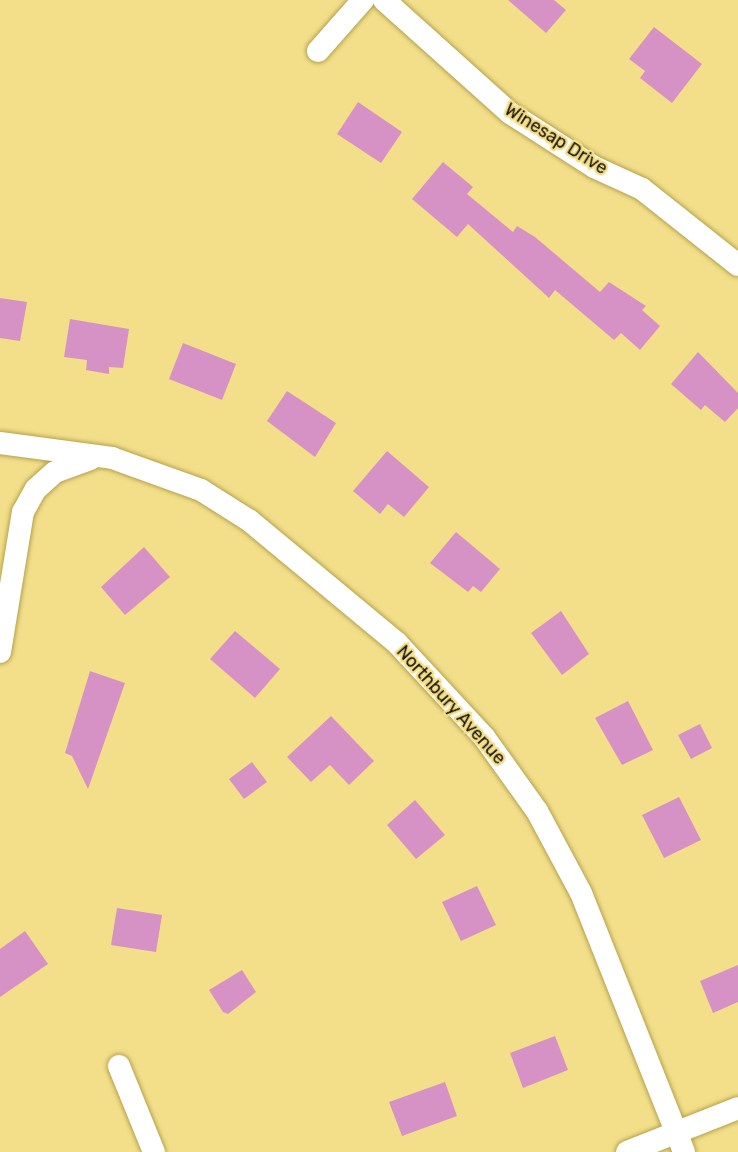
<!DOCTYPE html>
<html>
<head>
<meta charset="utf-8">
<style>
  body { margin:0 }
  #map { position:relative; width:738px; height:1152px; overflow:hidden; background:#f3df8a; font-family:Rubik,sans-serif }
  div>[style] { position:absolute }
  .building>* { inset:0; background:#d792c5 }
  .roads { filter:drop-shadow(0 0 2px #b5a24e) drop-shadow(0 0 2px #b5a24e) }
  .street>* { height:22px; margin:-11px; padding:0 11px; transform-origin:11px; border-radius:11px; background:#fff }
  span { translate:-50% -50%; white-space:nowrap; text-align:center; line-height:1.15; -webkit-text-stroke:5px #f3df8a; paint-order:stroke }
  .street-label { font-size:18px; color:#130d00 }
</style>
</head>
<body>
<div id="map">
  <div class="building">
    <div style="clip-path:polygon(508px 0,554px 0,566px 10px,546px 33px)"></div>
    <div style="clip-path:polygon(654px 27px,702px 64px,672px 103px,640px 78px,645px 71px,629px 59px)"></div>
    <div style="clip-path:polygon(358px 102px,402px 132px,381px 163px,337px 134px)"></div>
    <div style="clip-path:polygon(443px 162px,473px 187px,467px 194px,513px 232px,517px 226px,535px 237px,600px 292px,609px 282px,646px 306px,642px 310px,660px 326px,640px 350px,621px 333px,614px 340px,555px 290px,549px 298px,468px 224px,457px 237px,412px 199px)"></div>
    <div style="clip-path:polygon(0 298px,27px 302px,20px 341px,0 338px)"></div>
    <div style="clip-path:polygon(70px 319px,129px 329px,123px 368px,109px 367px,109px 374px,86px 370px,87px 360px,64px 357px)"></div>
    <div style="clip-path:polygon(183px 343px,236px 364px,222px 400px,169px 379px)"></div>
    <div style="clip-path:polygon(698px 352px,738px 393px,738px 408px,725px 422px,705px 405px,701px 410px,671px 384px)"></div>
    <div style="clip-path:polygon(287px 391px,336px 423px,315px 457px,267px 421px)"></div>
    <div style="clip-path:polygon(387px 451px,429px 487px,404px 517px,388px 504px,380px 514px,353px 491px)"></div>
    <div style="clip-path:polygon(456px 532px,500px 569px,481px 592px,473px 586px,468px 592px,430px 563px)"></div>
    <div style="clip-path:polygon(144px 547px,170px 577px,125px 615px,101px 587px)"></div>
    <div style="clip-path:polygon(561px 611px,589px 654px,562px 675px,531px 633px)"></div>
    <div style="clip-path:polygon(235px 631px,280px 669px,255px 698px,210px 659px)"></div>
    <div style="clip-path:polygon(90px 671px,125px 683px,88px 789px,72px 756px,65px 753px)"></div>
    <div style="clip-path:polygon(628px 701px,653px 750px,622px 765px,595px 718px)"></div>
    <div style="clip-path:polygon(331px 716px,374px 761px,349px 785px,330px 765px,311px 782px,287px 757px)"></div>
    <div style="clip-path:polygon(700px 724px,712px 748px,691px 759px,678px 735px)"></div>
    <div style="clip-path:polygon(252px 762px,267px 782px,244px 799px,229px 779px)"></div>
    <div style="clip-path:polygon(679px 797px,701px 840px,664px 858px,642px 815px)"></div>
    <div style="clip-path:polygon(415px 800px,445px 835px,416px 859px,387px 825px)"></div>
    <div style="clip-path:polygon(477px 886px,496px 925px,461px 941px,442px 902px)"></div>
    <div style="clip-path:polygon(117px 908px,162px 915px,156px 952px,111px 945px)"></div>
    <div style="clip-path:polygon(25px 931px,48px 964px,0 997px,0 949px)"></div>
    <div style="clip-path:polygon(738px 965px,738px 1002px,713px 1013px,700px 981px)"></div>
    <div style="clip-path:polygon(242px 970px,256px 992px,228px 1014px,223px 1012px,209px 990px)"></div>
    <div style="clip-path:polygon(555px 1036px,568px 1070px,523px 1088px,510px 1053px)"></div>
    <div style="clip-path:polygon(445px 1082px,457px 1116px,402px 1136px,389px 1102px)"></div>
  </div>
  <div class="roads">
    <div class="street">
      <div style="left:384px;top:0;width:169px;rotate:41.9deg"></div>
      <div style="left:510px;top:113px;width:100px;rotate:32.7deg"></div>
      <div style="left:594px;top:167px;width:53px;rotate:24.6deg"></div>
      <div style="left:642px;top:189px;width:122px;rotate:38.4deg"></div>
      <div style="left:318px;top:51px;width:68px;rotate:-48.6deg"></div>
      <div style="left:0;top:443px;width:113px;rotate:7.6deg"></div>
      <div style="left:112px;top:458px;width:95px;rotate:19.8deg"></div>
      <div style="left:201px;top:490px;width:58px;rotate:32.3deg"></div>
      <div style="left:250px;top:521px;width:191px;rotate:39.7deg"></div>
      <div style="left:397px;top:643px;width:128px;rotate:47.2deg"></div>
      <div style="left:484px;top:737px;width:91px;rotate:54.4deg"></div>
      <div style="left:537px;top:811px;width:93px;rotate:61.8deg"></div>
      <div style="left:581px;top:893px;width:279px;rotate:68.3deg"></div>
      <div style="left:0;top:652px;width:142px;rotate:-80.7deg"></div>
      <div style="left:23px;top:512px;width:26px;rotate:-61deg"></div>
      <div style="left:36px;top:489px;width:25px;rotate:-42deg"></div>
      <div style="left:55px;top:472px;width:38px;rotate:-20deg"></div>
      <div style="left:119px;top:1066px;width:93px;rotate:67.9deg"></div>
      <div style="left:627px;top:1152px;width:119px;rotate:-21.6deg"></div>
    </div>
  </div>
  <div class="street-label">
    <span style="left:556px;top:139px;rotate:32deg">Winesap Drive</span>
    <span style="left:451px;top:705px;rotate:48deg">Northbury Avenue</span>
  </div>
</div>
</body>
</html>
